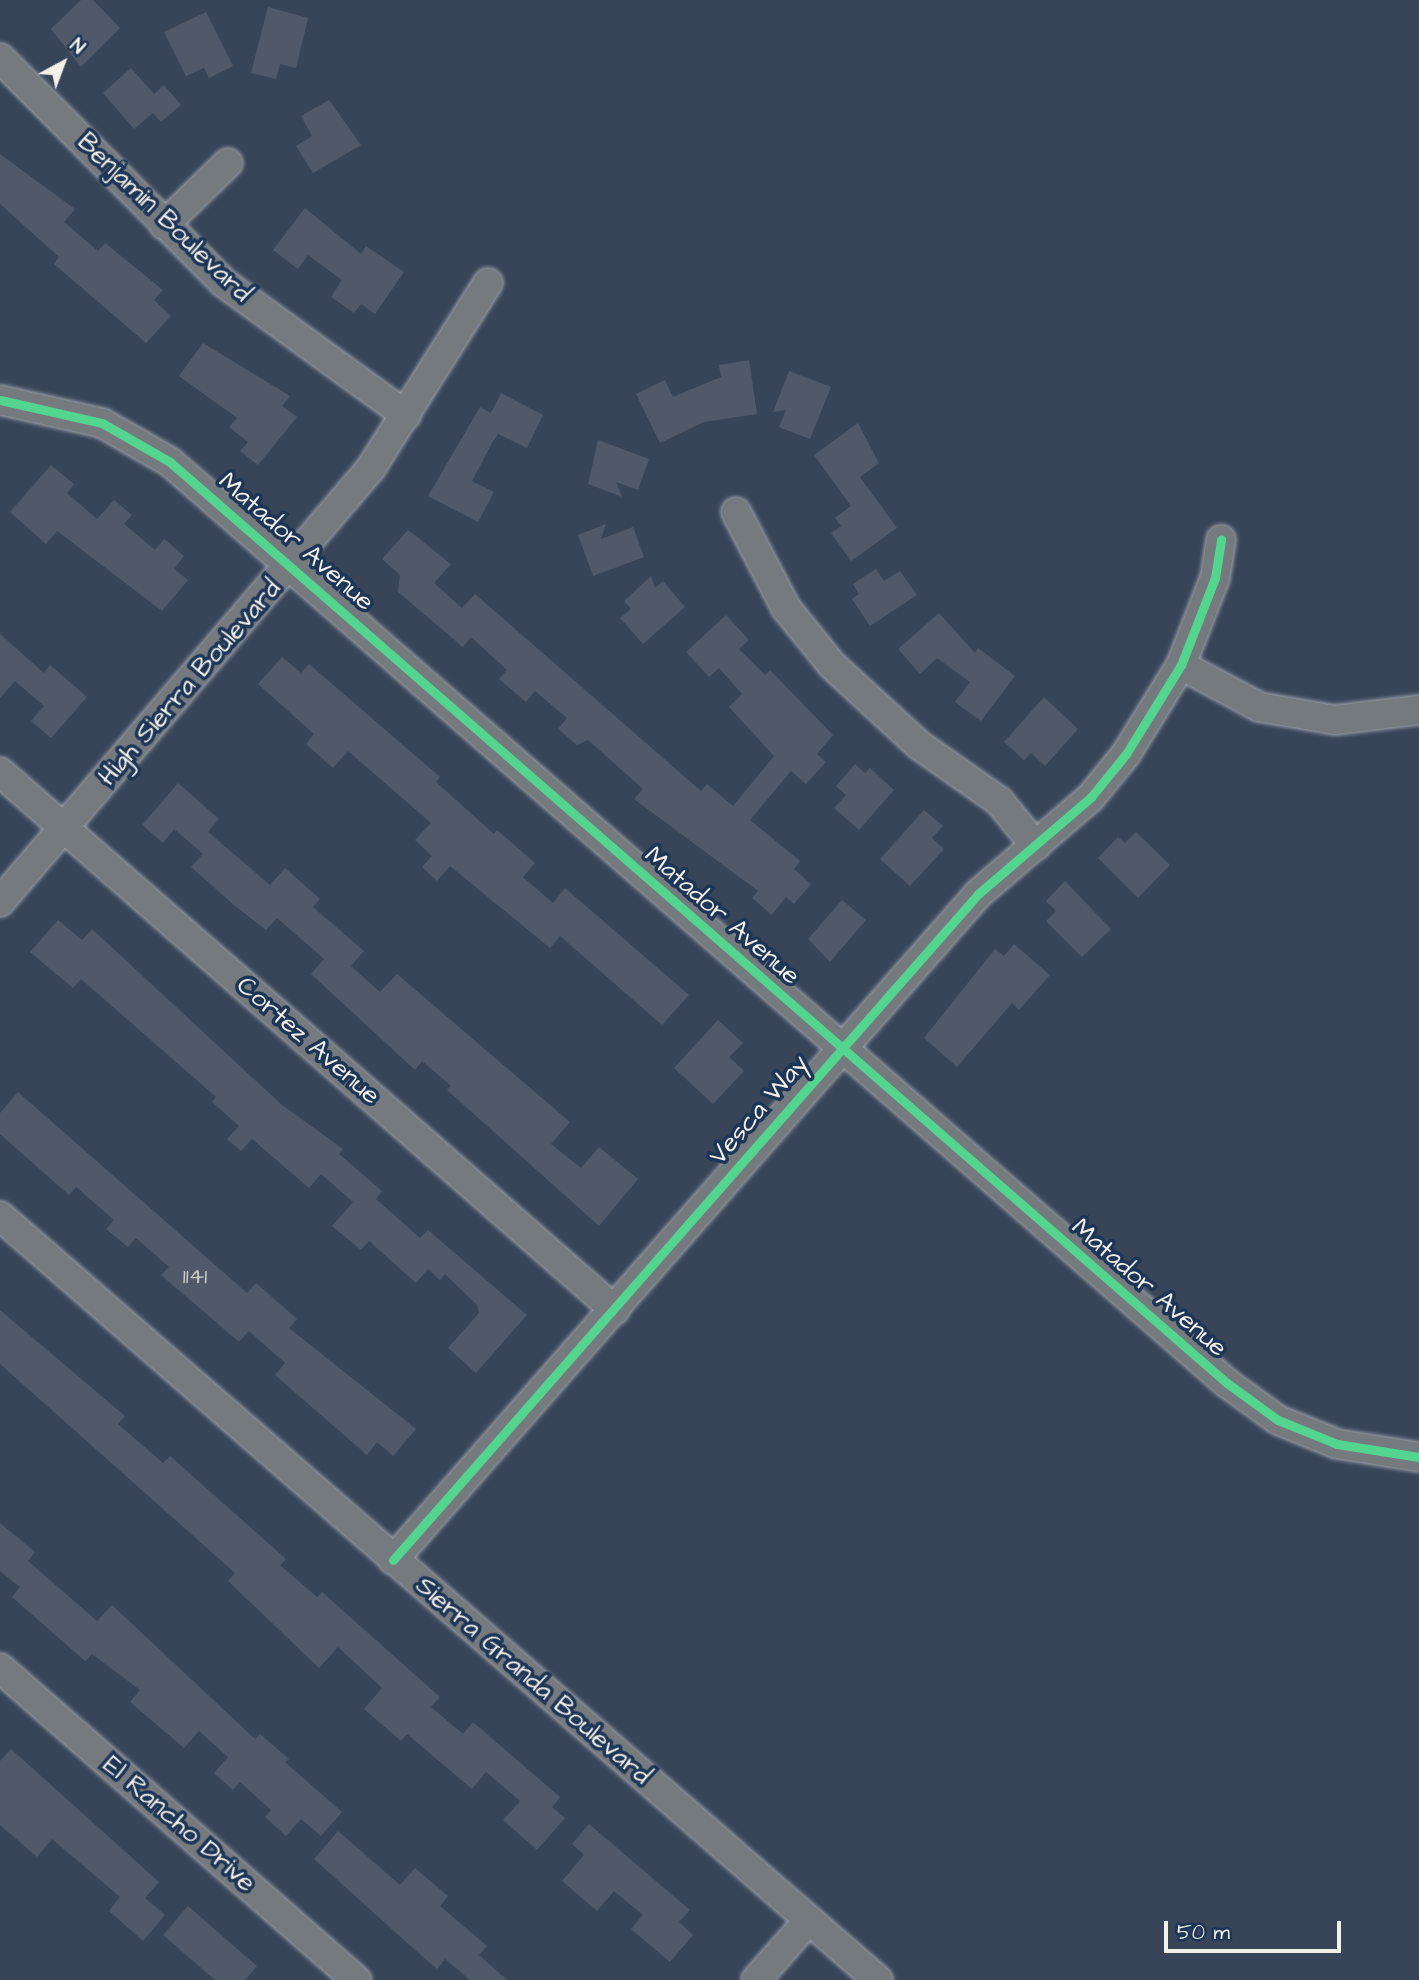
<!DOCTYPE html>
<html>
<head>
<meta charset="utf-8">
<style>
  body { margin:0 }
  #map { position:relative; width:1419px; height:1980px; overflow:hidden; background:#384559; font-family:"Architects Daughter",sans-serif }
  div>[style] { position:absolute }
  .building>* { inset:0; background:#4f596a }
  .roads { filter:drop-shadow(0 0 2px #9da2aa) drop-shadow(0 0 2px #9da2aa) }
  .street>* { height:28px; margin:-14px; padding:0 14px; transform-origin:14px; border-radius:14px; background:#757a7f }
  .cycleway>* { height:9px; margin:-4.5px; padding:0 4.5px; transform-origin:4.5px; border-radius:4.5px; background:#53d58f }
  span { translate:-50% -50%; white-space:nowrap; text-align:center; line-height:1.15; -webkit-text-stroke:7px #1d3557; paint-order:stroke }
  .number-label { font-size:23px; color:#cbcbc8 }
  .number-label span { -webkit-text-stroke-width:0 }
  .street-label { font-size:26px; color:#f4f1e8 }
  .north { position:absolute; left:28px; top:28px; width:70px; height:70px; -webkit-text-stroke:5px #1d3557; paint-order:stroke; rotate:41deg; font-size:19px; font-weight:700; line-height:28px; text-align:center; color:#f4f1e8 }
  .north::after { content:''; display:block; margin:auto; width:24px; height:32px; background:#f4f1e8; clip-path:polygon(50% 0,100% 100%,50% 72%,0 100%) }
  .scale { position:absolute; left:1164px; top:1921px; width:177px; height:32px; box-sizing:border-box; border:4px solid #f4f1e8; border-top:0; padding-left:9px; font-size:21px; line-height:24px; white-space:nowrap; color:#f4f1e8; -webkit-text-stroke:5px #1d3557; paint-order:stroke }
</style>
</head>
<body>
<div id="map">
  <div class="building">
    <div style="clip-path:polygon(81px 0,93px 0,120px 28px,81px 67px,51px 29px)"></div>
    <div style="clip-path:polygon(268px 7px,308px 18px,296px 68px,280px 64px,276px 79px,251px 73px)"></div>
    <div style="clip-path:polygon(206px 12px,233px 66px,209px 78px,204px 68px,186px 76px,164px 32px)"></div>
    <div style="clip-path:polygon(131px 68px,154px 94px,164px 85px,181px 105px,161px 122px,153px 113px,134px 129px,103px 93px)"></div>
    <div style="clip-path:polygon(329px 100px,361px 145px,313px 173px,296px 146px,312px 136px,301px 116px)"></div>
    <div style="clip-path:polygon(0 154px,75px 209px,64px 222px,98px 251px,105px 243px,163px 290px,154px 300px,171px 316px,146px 343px,54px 264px,59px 257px,0 204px)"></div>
    <div style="clip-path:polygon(305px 208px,361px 254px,366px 246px,404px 272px,375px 314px,361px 304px,354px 313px,331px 297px,342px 280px,308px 255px,298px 269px,273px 250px)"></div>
    <div style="clip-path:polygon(203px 343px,290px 396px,282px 406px,297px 417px,258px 465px,240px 451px,248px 442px,229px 427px,237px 418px,179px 376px)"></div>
    <div style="clip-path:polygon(749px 360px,757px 414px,704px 422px,660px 443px,636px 394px,665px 380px,673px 397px,721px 377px,719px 365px)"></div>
    <div style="clip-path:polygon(789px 371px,831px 387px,810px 439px,779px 427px,786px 410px,773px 412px)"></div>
    <div style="clip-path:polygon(501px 393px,543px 415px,527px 448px,498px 434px,492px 443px,472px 481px,494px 492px,478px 522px,428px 496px,480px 407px,491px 413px)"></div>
    <div style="clip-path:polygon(858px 423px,879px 463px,860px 477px,897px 528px,851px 561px,831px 533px,841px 526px,835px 518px,851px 506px,814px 455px)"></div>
    <div style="clip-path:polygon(598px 440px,649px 459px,638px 490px,616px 482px,622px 497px,588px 484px)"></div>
    <div style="clip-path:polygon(51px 465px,74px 484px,67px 493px,97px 519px,114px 500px,132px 515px,124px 524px,155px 550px,164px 539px,184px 556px,174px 569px,188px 580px,162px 611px,57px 531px,46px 544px,10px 512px)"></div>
    <div style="clip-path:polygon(606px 524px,601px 539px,633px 527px,644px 557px,593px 576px,578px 535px)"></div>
    <div style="clip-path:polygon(408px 530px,451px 564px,434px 583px,462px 608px,475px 594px,701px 791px,707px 784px,733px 806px,774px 756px,729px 707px,742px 694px,719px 668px,709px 677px,686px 652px,726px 615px,749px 640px,739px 649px,765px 675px,770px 670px,833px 735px,817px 754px,826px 762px,806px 784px,791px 771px,750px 820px,800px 861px,794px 869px,811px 884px,794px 904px,786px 897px,772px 915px,752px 898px,758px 891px,634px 799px,643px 789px,588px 740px,577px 745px,558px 729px,567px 718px,535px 691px,526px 702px,499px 679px,507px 670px,471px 637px,463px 647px,398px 592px,400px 575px,382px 559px)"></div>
    <div style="clip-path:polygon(876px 569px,884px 581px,900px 571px,917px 595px,870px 626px,852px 599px,859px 594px,853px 584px)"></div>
    <div style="clip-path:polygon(651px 576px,655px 588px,663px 581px,685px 607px,643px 644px,620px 618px,631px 609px,624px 601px)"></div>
    <div style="clip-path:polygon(939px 613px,975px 653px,978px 648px,1015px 676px,981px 721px,955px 702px,970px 682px,937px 658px,920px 674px,898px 649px)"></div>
    <div style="clip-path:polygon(0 634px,44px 673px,50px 665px,87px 697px,51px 738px,31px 721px,44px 706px,15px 681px,0 698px)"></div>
    <div style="clip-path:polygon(282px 657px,301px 673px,309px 664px,440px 777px,436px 782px,494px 834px,497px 830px,535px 863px,523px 877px,553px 903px,565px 888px,689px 995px,662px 1025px,560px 936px,550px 948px,450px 866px,437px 881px,422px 867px,432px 856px,415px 840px,431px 823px,348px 751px,333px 768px,306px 744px,314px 734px,258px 684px)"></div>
    <div style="clip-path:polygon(1044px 697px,1078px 729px,1045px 766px,1031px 753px,1024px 760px,1004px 742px)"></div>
    <div style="clip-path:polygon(855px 764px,865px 773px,870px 768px,894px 790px,859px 830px,834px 808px,846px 795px,836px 786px)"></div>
    <div style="clip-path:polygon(178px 783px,219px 819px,208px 832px,270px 885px,285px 868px,320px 899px,313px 907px,364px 951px,351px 966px,380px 992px,397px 974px,570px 1122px,551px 1144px,581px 1168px,599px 1147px,638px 1179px,599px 1226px,447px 1090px,451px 1086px,422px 1061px,415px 1070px,311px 974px,324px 959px,277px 918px,266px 930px,234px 905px,191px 867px,203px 854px,174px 829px,163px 843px,142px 825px)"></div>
    <div style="clip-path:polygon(924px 810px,943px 826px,932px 838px,944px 849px,910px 886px,880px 859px)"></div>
    <div style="clip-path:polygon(1136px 832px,1170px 865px,1138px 898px,1098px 858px,1118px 837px,1125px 843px)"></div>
    <div style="clip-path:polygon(1065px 881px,1111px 929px,1082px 957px,1046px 921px,1056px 911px,1046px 901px)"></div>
    <div style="clip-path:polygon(842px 900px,866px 920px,830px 962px,808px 939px)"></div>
    <div style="clip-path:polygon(58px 920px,82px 940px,92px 929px,282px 1105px,343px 1149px,339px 1154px,382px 1191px,376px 1199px,393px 1214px,420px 1238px,428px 1230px,527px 1315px,476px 1373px,448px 1348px,479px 1313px,477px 1305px,445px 1274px,440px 1280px,428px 1269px,416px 1283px,369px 1241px,361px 1250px,332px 1226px,353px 1202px,321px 1174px,309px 1188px,252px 1139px,241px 1151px,227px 1139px,239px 1126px,212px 1102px,216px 1097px,81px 979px,73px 988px,30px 952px)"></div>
    <div style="clip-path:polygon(1014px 944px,1050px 975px,1019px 1010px,1012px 1003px,957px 1067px,924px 1038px,995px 949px,1004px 956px)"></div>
    <div style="clip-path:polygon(718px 1020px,743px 1043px,729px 1057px,744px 1071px,713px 1104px,674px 1068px)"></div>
    <div style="clip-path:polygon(18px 1092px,247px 1293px,256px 1283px,297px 1319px,289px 1328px,416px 1429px,393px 1456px,377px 1442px,367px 1455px,275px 1375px,285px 1363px,249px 1331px,239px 1342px,161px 1275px,169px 1267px,136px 1238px,128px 1247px,106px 1229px,114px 1220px,76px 1187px,69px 1195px,0 1134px,0 1113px)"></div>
    <div style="clip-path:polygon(0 1310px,125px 1416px,118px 1424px,163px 1463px,170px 1456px,286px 1559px,280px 1565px,317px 1597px,322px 1592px,440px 1697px,431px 1707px,463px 1734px,473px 1722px,560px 1797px,552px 1807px,565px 1818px,537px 1850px,503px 1820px,520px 1801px,486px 1772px,472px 1789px,407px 1734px,401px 1741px,364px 1709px,382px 1688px,338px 1647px,319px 1668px,228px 1581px,235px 1573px,0 1364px)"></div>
    <div style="clip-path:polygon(0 1523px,35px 1552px,28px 1561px,97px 1621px,112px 1605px,255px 1739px,260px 1734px,289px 1759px,285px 1762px,342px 1812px,321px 1836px,301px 1819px,286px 1836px,265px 1817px,271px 1810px,240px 1782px,233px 1790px,214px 1773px,228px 1757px,199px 1731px,184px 1748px,130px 1702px,140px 1690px,92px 1654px,85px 1661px,12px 1597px,20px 1587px,0 1571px)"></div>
    <div style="clip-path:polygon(11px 1749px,159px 1882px,145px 1898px,165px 1915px,143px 1941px,109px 1911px,120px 1897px,52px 1839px,37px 1857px,0 1825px,0 1761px)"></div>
    <div style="clip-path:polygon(589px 1824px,690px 1910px,679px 1922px,693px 1935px,670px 1962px,631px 1929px,643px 1915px,614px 1891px,597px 1911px,562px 1881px,584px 1855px,572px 1844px)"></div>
    <div style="clip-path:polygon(338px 1831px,400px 1885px,415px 1868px,448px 1896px,440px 1906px,487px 1946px,479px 1955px,507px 1980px,470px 1980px,445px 1959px,437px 1969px,414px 1949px,314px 1859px)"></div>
    <div style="clip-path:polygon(188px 1906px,257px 1966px,245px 1980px,215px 1980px,163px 1935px)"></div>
  </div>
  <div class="roads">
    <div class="street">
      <div style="left:0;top:58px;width:317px;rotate:45.1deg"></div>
      <div style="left:224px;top:283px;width:225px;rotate:36deg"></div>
      <div style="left:164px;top:225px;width:89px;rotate:-44.1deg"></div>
      <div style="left:0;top:400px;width:105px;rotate:12.7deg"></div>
      <div style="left:102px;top:423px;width:78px;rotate:29.8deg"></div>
      <div style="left:170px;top:462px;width:1402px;rotate:41.07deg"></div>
      <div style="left:1227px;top:1383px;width:63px;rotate:36deg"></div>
      <div style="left:1278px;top:1420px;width:64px;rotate:22.1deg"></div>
      <div style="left:1337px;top:1444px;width:83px;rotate:9deg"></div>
      <div style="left:736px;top:512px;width:108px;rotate:62.5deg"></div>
      <div style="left:786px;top:608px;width:73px;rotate:51.1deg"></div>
      <div style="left:832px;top:665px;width:118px;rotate:42.6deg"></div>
      <div style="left:919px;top:745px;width:98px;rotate:35deg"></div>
      <div style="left:999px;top:801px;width:58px;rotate:50.6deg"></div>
      <div style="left:1181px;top:665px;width:89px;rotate:28.3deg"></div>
      <div style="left:1259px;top:707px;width:77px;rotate:9.7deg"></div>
      <div style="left:1335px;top:720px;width:85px;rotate:-6.8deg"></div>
      <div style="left:0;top:772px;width:817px;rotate:41.18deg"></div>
      <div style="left:0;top:902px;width:571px;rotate:-49.47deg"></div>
      <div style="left:371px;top:468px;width:219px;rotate:-57.7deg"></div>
      <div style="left:0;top:1216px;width:1164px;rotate:41.03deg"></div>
      <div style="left:393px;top:1560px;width:886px;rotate:-48.7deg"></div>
      <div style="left:978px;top:894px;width:149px;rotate:-40.6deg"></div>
      <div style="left:1091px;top:797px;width:55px;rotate:-50.9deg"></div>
      <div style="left:1126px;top:754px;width:105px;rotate:-58.3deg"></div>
      <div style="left:1181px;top:665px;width:93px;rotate:-68.7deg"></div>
      <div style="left:1215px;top:578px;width:39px;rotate:-81deg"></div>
      <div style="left:0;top:1668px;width:474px;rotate:41.2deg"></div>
      <div style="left:756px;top:1980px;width:80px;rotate:-48.5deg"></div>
    </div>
  </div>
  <div class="cycleway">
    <div style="left:0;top:400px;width:105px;rotate:12.7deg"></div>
    <div style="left:102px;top:423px;width:78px;rotate:29.8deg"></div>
    <div style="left:170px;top:462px;width:1402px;rotate:41.07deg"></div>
    <div style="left:1227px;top:1383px;width:63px;rotate:36deg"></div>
    <div style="left:1278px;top:1420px;width:64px;rotate:22.1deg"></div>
    <div style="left:1337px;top:1444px;width:83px;rotate:9deg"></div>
    <div style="left:393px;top:1560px;width:886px;rotate:-48.7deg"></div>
    <div style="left:978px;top:894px;width:149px;rotate:-40.6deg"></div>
    <div style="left:1091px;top:797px;width:55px;rotate:-50.9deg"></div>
    <div style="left:1126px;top:754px;width:105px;rotate:-58.3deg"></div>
    <div style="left:1181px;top:665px;width:93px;rotate:-68.7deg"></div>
    <div style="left:1215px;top:578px;width:39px;rotate:-81deg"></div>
  </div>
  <div class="number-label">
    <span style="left:195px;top:1276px">1141</span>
  </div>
  <div class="street-label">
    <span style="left:164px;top:218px;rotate:44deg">Benjamin Boulevard</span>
    <span style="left:296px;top:542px;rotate:41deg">Matador Avenue</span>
    <span style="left:190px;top:683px;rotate:-49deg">High Sierra Boulevard</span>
    <span style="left:722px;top:916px;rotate:41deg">Matador Avenue</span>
    <span style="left:308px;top:1041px;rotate:41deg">Cortez Avenue</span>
    <span style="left:759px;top:1110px;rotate:-49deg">Vesca Way</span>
    <span style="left:1149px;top:1288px;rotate:41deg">Matador Avenue</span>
    <span style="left:533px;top:1681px;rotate:41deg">Sierra Granda Boulevard</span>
    <span style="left:179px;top:1824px;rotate:41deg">El Rancho Drive</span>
  </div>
  <div class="north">N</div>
  <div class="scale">50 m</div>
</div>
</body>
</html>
